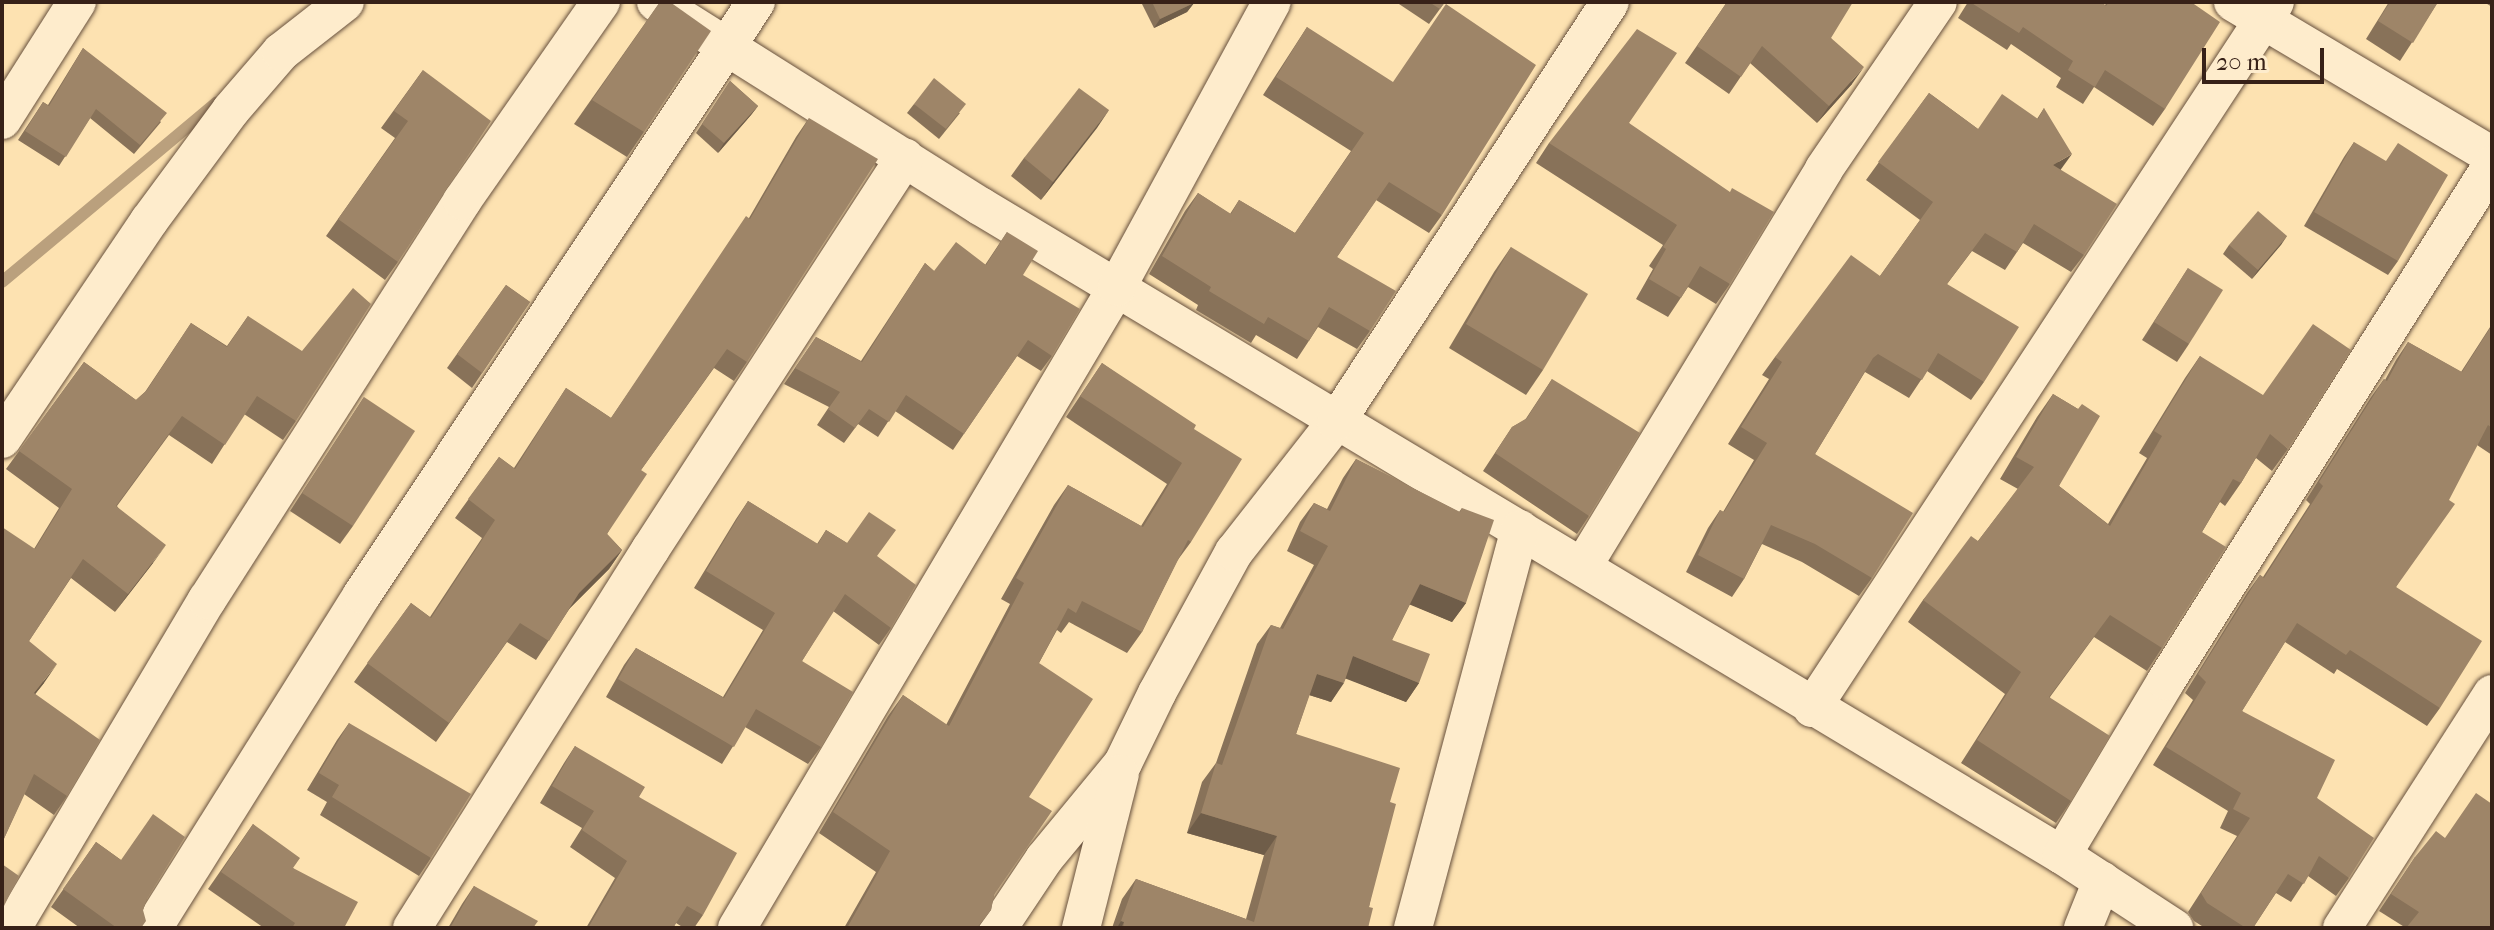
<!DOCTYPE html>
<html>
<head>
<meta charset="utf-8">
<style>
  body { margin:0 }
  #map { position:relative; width:2494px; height:930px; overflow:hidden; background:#fde2b1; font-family:"IM FELL French Canon",serif }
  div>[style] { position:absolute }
  .stream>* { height:12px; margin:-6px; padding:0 6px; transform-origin:6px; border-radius:6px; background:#baa07d }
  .roads { filter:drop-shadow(0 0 2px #68513e) drop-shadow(0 0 2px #68513e) }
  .minor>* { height:38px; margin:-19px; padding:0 19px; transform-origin:19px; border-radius:19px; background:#feeccc }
  .wall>* { inset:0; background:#887259 }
  .shaded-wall>* { inset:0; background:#6f5d49 }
  .building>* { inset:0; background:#9e8568 }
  span { translate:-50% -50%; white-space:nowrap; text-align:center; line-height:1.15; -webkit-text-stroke:6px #feeccc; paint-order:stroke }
  .frame { position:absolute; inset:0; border:4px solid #372118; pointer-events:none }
  .scale { position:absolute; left:2202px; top:48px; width:122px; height:36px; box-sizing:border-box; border:4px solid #372118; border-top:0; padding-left:10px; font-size:24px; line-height:28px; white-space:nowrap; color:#372118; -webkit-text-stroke:6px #feeccc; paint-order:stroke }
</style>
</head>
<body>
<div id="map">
  <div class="stream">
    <div style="left:2px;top:282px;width:280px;rotate:-39.9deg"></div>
  </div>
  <div class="roads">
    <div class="minor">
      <div style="left:656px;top:2px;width:383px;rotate:32.2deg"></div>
      <div style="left:980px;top:206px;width:1262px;rotate:30.96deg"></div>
      <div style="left:2062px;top:855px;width:134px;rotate:33.1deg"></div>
      <div style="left:2233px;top:2px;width:301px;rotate:30.7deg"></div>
      <div style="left:2px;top:120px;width:140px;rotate:-57.6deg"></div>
      <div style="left:2px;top:439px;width:263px;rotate:-56deg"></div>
      <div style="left:149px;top:221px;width:138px;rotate:-53.5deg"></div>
      <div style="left:231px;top:110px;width:77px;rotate:-49.2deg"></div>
      <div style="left:281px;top:52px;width:81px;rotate:-38deg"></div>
      <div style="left:1583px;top:566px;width:464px;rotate:-58.7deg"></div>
      <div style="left:1824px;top:169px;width:202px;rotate:-55.7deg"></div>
      <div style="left:1812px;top:708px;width:844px;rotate:-56.74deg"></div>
      <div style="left:2062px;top:855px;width:203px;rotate:-59.1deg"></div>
      <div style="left:2166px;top:681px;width:610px;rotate:-57.72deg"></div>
      <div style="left:12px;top:928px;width:382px;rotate:-59.3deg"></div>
      <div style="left:207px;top:600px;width:474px;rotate:-57.4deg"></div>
      <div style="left:462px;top:201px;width:243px;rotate:-55.1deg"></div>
      <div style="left:153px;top:928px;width:393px;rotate:-57.9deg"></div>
      <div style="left:362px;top:595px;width:712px;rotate:-56.4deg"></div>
      <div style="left:412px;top:928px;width:447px;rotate:-57.8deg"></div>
      <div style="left:650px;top:550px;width:468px;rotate:-57deg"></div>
      <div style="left:737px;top:928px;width:745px;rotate:-59.34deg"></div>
      <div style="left:1117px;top:287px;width:324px;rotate:-61.5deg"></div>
      <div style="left:998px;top:928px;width:83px;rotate:-56.3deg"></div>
      <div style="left:1044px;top:859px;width:124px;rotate:-50.5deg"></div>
      <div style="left:1123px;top:763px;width:78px;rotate:-64.1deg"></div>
      <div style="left:1157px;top:693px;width:161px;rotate:-61.4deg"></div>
      <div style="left:1234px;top:552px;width:165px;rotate:-51.9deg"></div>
      <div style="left:1336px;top:422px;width:501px;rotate:-56.88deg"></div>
      <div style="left:1081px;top:928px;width:159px;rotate:-75.8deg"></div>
      <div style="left:1413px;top:928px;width:413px;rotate:-75deg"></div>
      <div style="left:2083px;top:928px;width:51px;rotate:-68deg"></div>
      <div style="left:2342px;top:928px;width:278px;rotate:-57.3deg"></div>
    </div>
  </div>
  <div class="wall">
    <div style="clip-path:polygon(660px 2px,644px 132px,627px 157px,574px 124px)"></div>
    <div style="clip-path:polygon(1141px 2px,1193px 2px,1194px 3px,1187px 12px,1154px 28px)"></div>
    <div style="clip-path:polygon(1396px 2px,1445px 2px,1429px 24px)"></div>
    <div style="clip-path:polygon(1727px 2px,1831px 38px,1852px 84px,1817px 123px,1750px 63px,1729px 94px,1685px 63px)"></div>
    <div style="clip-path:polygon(1968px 2px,2101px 2px,2105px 5px,2107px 2px,2191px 2px,2165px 109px,2153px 126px,2094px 87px,2083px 104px,2056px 87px,2061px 78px,2011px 44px,2007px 50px,1958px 18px)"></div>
    <div style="clip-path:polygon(2389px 2px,2438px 2px,2400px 61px,2366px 39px)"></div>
    <div style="clip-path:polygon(2484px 2px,2492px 2px,2492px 7px)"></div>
    <div style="clip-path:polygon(1307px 27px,1442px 215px,1429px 233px,1376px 200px,1337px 257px,1370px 331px,1357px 349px,1318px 327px,1297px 359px,1256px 335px,1251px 343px,1196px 310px,1198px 305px,1149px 274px,1185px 211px,1198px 193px,1230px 214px,1239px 200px,1295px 233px,1351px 151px,1263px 95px)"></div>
    <div style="clip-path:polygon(83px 48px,161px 122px,134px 154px,90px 118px,59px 166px,18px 140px,43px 102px,48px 105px)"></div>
    <div style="clip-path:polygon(423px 70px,398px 262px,385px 280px,326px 236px,395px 138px,381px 128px)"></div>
    <div style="clip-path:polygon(730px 81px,758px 106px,751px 115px,718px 153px,696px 133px)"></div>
    <div style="clip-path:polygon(1929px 93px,1978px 129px,2037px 119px,2044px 108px,2084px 255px,2071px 272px,2023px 243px,2005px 270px,1972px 251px,1947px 284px,1984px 382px,1971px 400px,1927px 371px,1909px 398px,1865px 372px,1815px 454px,1872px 578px,1859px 596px,1802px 562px,1762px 544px,1744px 579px,1732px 597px,1686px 572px,1708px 528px,1720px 510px,1723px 512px,1754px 460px,1728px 444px,1769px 379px,1762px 375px,1775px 357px,1880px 276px,1920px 220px,1866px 180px)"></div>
    <div style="clip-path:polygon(914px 104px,960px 113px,939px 139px,907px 113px)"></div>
    <div style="clip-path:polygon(1109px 110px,1041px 200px,1011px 176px,1024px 158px)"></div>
    <div style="clip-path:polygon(809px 118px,747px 362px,734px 381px,714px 368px,641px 470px,607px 534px,622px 550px,609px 569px,570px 608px,536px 660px,507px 642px,436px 742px,354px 682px,411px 603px,430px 617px,482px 538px,455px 518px,499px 457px,514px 468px,566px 388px,611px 418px,749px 218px,796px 137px)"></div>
    <div style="clip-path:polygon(1629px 123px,1730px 284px,1716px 304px,1688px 287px,1668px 317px,1636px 299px,1653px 269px,1649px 266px,1663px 245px,1536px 163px,1549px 143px)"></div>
    <div style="clip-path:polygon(2354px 142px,2398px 261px,2388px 275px,2304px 226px,2344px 157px)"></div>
    <div style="clip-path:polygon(1007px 232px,1052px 356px,1041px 371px,1017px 356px,953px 450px,895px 411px,878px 437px,858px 424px,844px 443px,817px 425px,829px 407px,784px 384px,816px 337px,861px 361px,925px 263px,934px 271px,985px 265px)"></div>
    <div style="clip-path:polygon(2287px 236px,2252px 279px,2223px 254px,2229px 245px)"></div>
    <div style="clip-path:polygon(1511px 247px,1543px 370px,1526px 395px,1449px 348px,1494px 272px)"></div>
    <div style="clip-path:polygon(2188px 268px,2189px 344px,2177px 362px,2142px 340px)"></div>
    <div style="clip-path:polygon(506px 285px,530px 302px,472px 388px,447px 368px)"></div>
    <div style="clip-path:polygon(248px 316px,296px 421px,283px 440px,244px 414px,212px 464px,169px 435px,117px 506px,153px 563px,115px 612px,71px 578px,29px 641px,44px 683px,35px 694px,67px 796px,54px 815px,24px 794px,2px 843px,34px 549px,59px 508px,6px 469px,84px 362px,136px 400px,145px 392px,191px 323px,227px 346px)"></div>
    <div style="clip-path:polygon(2492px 324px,2492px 455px,2477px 445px,2396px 587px,2440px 708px,2427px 726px,2337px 669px,2334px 674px,2285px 642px,2242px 711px,2317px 798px,2349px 878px,2336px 896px,2308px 876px,2291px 902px,2276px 893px,2253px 928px,2205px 928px,2194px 921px,2188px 912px,2237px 836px,2220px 828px,2228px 811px,2153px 765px,2193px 700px,2185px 693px,2247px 593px,2260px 575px,2263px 577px,2310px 504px,2306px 500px,2371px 397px,2384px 379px,2385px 380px,2396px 360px,2408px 342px,2461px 372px)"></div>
    <div style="clip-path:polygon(2200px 356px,2288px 449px,2272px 471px,2256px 458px,2241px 483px,2225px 506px,2220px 502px,2202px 532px,2162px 648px,2147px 671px,2094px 637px,2050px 697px,2071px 801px,2056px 823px,1961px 763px,2005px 694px,1908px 622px,1923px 600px,1978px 541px,2018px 489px,2000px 479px,2037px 417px,2053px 394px,2078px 409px,2059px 486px,2108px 524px,2147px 458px,2139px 453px,2185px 378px)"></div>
    <div style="clip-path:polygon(1102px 363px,1194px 429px,1191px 542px,1177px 561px,1142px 632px,1127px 653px,1069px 622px,1061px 633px,1057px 630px,1039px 663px,1029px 797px,994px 895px,991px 910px,978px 928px,844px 928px,876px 872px,819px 833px,888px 716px,903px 695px,946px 725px,1010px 604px,1001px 599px,1054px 505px,1068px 485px,1141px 526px,1167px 484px,1066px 417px)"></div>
    <div style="clip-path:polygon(1552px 379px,1589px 516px,1577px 534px,1483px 471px,1512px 427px,1525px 420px)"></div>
    <div style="clip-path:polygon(364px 397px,353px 526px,340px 544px,290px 511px)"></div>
    <div style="clip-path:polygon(1356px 459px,1459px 512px,1462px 508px,1466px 603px,1452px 622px,1410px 604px,1392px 640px,1419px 683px,1406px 702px,1346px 678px,1331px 702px,1309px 695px,1296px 734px,1390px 802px,1369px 907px,1368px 928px,1112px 928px,1122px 899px,1136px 879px,1246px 919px,1264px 855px,1187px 833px,1202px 782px,1216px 763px,1257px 644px,1271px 625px,1280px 628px,1314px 565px,1287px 551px,1300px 522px,1314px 503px,1327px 509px,1343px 478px)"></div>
    <div style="clip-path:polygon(748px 501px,817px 544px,826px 530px,847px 543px,877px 556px,891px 628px,879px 645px,833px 611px,802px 661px,821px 747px,808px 764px,745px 727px,722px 764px,606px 697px,624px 665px,636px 648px,723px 697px,763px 630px,694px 588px,736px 519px)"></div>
    <div style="clip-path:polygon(349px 723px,431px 858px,419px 876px,320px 815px,327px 802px,307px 790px,337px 740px)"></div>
    <div style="clip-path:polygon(575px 746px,639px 797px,703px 915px,694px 928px,684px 928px,676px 923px,673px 928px,586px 928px,615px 878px,570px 847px,582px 828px,540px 803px,564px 763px)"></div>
    <div style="clip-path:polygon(253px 824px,293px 868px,344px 928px,264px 928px,208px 889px)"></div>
    <div style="clip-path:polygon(96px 842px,121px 860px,147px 899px,143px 910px,141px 928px,80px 928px,51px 907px)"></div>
    <div style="clip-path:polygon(2415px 857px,2492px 928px,2406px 928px,2379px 911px)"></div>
    <div style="clip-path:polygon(474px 886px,534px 928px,448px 928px,462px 904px)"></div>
  </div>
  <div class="shaded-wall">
    <div style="clip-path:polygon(1194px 3px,1187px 12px,1154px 28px,1160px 19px)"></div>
    <div style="clip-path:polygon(1864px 67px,1852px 84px,1817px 123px,1829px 106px)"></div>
    <div style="clip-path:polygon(758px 106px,751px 115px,718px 153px,724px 143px)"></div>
    <div style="clip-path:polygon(1109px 110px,1097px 128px,1041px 200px,1053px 182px)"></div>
    <div style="clip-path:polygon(2072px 154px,2059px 172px,2053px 165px)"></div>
    <div style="clip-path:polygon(2287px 236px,2281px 245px,2252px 279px,2258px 270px)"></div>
    <div style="clip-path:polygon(166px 545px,153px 563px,115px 612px,128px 594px)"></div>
    <div style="clip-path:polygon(622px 550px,609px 569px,566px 612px,579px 593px)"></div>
    <div style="clip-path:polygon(1420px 584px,1466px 603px,1452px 622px,1406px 603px)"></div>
    <div style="clip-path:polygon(1353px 656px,1419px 683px,1406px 702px,1339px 676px)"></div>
    <div style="clip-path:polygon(57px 664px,44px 683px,21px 712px,34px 693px)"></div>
    <div style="clip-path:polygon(1317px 674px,1344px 683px,1331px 702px,1303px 693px)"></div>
    <div style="clip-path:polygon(1201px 813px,1277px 836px,1264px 855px,1187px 833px)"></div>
    <div style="clip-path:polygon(1121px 921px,1124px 922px,1121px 928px,1117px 928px)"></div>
  </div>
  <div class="building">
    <div style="clip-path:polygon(660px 2px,670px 2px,711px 31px,644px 132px,592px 100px)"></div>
    <div style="clip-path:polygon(1152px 2px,1193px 2px,1194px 3px,1160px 19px)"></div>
    <div style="clip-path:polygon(1429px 2px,1445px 2px,1440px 9px)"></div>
    <div style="clip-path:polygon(1727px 2px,1853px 2px,1831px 38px,1864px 67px,1829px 106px,1762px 46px,1741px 77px,1697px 46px)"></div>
    <div style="clip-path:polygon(1970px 2px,2101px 2px,2106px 6px,2109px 2px,2191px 2px,2220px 22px,2165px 109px,2105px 70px,2095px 87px,2068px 70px,2073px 61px,2023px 27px,2019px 33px)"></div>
    <div style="clip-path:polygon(2390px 2px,2438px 2px,2413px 43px,2378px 21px)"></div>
    <div style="clip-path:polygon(1446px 4px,1536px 65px,1442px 215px,1389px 182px,1337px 257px,1396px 291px,1370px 331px,1329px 307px,1309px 341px,1268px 317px,1264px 324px,1209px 291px,1211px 287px,1162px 256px,1198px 193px,1231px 214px,1239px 200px,1295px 233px,1364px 133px,1276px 77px,1307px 27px,1393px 82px)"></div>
    <div style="clip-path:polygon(1637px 29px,1677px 53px,1629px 123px,1730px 192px,1732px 188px,1774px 212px,1730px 284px,1700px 266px,1681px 298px,1649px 279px,1666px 249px,1663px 247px,1677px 225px,1549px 143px)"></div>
    <div style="clip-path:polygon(83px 48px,167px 113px,140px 145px,96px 109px,66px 157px,25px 131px,43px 102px,49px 106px)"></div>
    <div style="clip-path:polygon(423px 70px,491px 121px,398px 262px,338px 219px,408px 121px,394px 111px)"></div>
    <div style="clip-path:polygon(934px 78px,966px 104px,946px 129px,914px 104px)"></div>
    <div style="clip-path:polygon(730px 81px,758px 106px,724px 143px,702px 124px)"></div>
    <div style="clip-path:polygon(1079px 88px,1109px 110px,1053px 182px,1024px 158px)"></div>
    <div style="clip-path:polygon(1929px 93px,1978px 129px,2002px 94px,2038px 119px,2044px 108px,2072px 154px,2053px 165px,2117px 204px,2084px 255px,2034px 224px,2017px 252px,1985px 233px,1947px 284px,2019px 327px,1984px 382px,1938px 353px,1922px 380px,1878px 354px,1873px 358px,1815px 454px,1913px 513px,1872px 578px,1815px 544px,1771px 525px,1744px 579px,1698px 555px,1720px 510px,1724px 512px,1767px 443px,1741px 427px,1782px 362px,1775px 357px,1851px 255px,1880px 276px,1933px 202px,1878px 162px)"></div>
    <div style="clip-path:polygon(809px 118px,878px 159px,747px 362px,727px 349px,641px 470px,647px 474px,607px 534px,622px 550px,579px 593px,549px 641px,520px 623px,449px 723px,367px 663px,411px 603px,431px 618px,495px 520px,468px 499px,499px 457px,515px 469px,566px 388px,611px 418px,746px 216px,750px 219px)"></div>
    <div style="clip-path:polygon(2354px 142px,2386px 161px,2398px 143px,2448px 175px,2398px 261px,2314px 212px)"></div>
    <div style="clip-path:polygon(2258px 211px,2287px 236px,2258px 270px,2229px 245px)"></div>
    <div style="clip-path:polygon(1007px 232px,1038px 251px,1023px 275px,1080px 309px,1052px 356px,1028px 340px,964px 434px,906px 395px,889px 422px,869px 409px,855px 428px,828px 409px,840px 392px,795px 368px,816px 337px,862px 362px,925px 263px,934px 271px,956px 242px,986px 265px)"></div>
    <div style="clip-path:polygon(1511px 247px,1588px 294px,1543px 370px,1466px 324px)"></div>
    <div style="clip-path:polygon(2188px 268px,2223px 290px,2189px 344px,2154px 322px)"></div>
    <div style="clip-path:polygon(506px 285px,530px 302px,482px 373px,457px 354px)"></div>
    <div style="clip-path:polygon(353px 288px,371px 304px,296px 421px,257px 396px,225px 445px,182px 416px,116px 506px,166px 545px,128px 594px,83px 559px,29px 641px,57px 664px,34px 693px,100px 740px,67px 796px,34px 774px,2px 843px,2px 527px,35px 549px,72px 489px,19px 451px,84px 362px,136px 400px,147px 390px,191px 323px,227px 347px,248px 316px,302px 351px)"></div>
    <div style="clip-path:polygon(2313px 324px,2351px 350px,2288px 449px,2270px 434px,2241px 483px,2233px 479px,2202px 532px,2226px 547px,2162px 648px,2110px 615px,2049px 697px,2110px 736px,2071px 801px,1977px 740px,2021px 672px,1923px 600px,1971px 536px,1978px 541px,2034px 467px,2016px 457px,2053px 394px,2078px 409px,2082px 404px,2100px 416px,2059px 486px,2110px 526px,2162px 436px,2154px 431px,2200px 356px,2263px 395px)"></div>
    <div style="clip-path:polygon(2492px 325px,2492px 428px,2488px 425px,2449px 500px,2455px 504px,2396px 587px,2482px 641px,2440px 708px,2350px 650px,2346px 655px,2297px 623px,2242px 711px,2335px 760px,2317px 798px,2374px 838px,2349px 878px,2319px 856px,2304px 884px,2288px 874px,2253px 928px,2246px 928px,2207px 903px,2201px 893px,2250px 818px,2233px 809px,2241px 793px,2166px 747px,2206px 682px,2198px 674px,2260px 575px,2264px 578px,2323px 486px,2319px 482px,2384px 379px,2387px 381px,2408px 342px,2462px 372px)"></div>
    <div style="clip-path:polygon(1102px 363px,1196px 425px,1194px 429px,1242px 459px,1191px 542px,1188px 540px,1142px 632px,1082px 601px,1076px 613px,1068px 608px,1039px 663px,1093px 699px,1029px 797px,1052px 811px,994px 895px,991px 910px,977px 928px,847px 928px,890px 851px,833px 812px,903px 695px,949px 726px,1024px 583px,1016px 578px,1068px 485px,1143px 527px,1182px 463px,1080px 396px)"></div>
    <div style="clip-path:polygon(1552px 379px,1640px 433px,1589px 516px,1495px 453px,1512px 427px,1527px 418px)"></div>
    <div style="clip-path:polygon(364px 397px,415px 431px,353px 526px,302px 493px)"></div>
    <div style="clip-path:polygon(1356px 459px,1460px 512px,1462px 508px,1494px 520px,1466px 603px,1420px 584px,1392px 640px,1430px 654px,1419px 683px,1353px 656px,1344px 683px,1317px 674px,1296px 734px,1400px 768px,1390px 802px,1396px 804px,1369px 907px,1373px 908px,1368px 928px,1123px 928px,1124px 922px,1121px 921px,1136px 879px,1254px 922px,1277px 836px,1201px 813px,1216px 763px,1222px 765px,1271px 625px,1283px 629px,1328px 546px,1300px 531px,1314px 503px,1330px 511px)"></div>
    <div style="clip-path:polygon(748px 501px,818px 544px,826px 530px,847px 543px,869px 512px,896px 530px,877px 556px,916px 585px,891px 628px,845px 594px,802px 661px,853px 692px,821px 747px,756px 709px,734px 747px,618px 679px,636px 648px,724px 698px,775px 613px,706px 571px)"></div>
    <div style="clip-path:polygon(349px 723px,471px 794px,431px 858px,332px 797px,339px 785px,319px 773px)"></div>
    <div style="clip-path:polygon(575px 746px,645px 787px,639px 797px,737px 853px,703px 915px,687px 906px,673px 928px,588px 928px,627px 861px,582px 830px,594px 811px,552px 786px)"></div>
    <div style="clip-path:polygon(2476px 793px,2492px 804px,2492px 928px,2406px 928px,2419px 912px,2391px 894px,2415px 857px,2436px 831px,2445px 838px)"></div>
    <div style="clip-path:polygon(153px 814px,185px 837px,147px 899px,143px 910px,146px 921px,141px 928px,117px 928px,63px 889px,96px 842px,121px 860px)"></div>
    <div style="clip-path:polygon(253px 824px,300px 858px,293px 868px,358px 902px,344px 928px,292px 928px,295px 923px,221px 872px)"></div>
    <div style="clip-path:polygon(2px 864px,19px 876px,2px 910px)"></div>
    <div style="clip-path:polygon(474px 886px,538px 921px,533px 928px,450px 928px)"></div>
  </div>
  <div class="frame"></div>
  <div class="scale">20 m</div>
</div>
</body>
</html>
